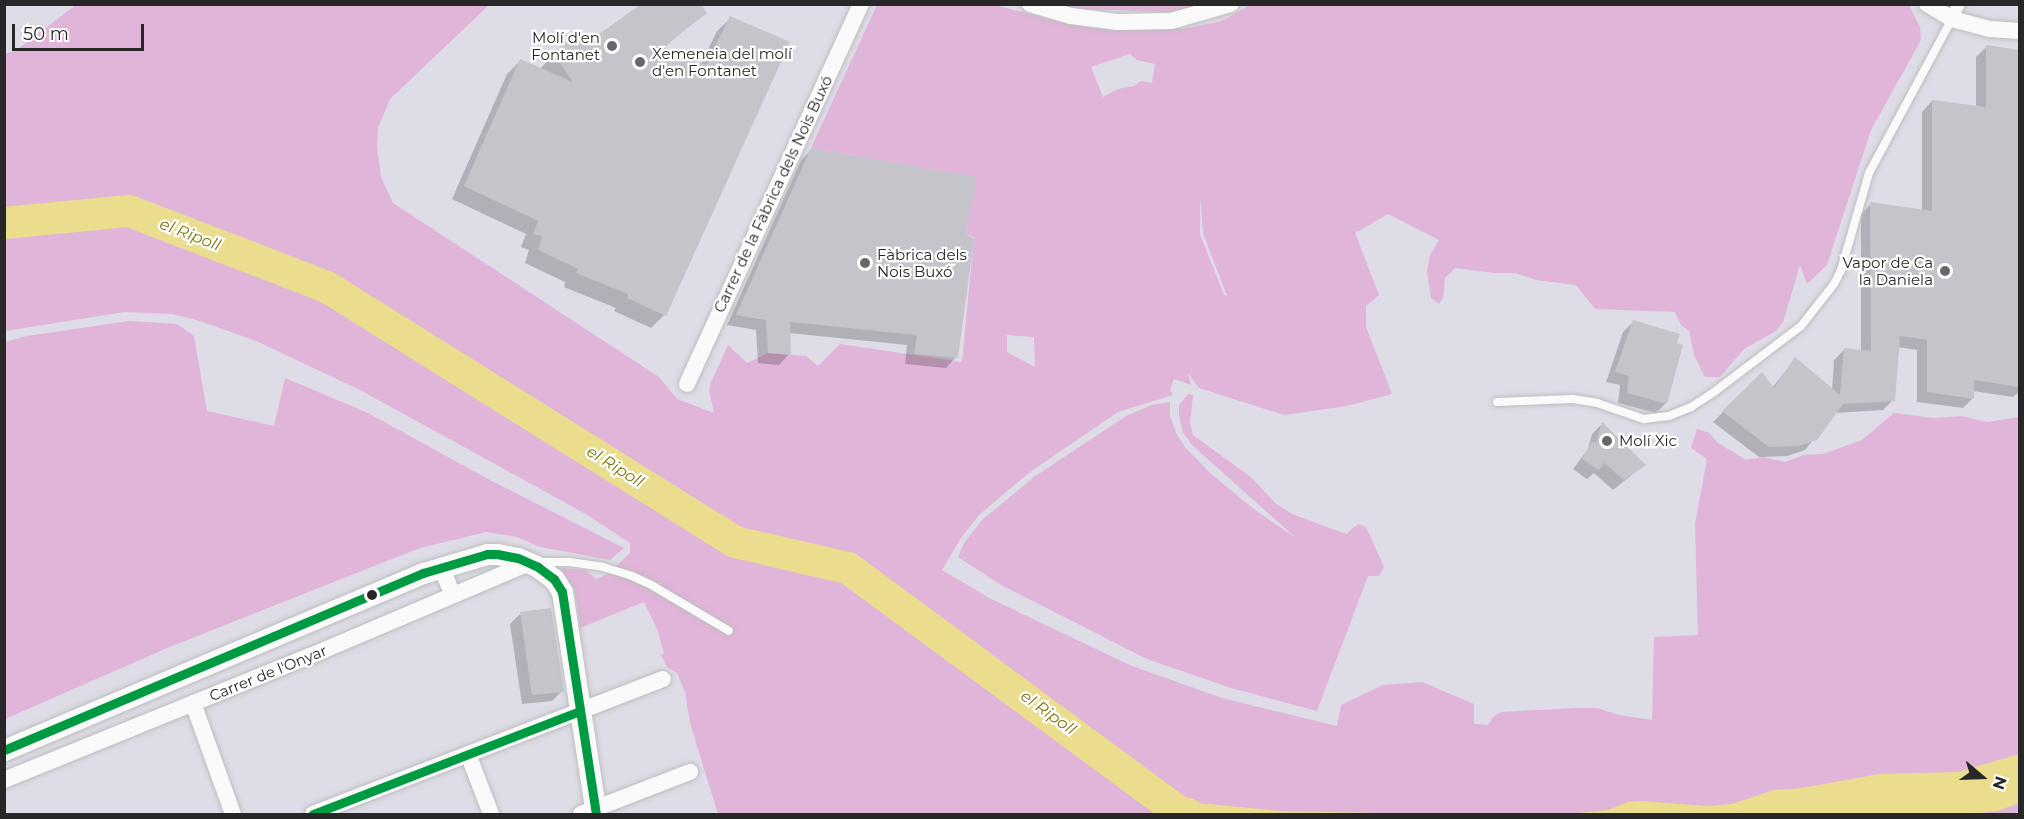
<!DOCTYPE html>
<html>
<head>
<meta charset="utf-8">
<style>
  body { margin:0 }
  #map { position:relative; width:2024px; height:819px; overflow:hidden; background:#dedce6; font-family:Montserrat,sans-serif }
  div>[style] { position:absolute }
  .green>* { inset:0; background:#e1b4d9 }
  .water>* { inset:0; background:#ebdd8e }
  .shadow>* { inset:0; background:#0003 }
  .river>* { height:32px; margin:-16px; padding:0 16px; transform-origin:16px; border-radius:16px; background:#ebdd8e }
  .building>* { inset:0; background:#c5c4cb }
  .roads { filter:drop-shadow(0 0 2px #bebebf) drop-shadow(0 0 2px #bebebf) }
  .service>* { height:8px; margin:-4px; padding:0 4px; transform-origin:4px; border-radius:4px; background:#fafafb }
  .pedestrian>* { height:12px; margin:-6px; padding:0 6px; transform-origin:6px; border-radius:6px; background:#fafafb }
  .minor>* { height:16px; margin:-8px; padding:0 8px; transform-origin:8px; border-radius:8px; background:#fafafb }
  .tertiary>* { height:21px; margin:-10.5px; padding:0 10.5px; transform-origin:10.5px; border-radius:10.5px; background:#fafafb }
  .bus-1>* { height:9px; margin:-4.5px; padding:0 4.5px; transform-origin:4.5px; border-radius:4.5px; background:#009a42 }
  .dots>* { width:16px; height:16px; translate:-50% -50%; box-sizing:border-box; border:3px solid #fff; border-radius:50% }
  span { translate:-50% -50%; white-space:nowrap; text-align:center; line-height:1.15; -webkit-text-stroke:4.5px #fff; paint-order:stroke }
  .poi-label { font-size:15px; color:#272727 }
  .right { translate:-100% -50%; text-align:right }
  .left { translate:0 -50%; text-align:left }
  .street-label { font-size:15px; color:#272727 }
  .water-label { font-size:16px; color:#7c760c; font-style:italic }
  .frame { position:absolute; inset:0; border:6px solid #272727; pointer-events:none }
  .north { position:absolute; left:1952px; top:747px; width:60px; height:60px; -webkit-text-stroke:4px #fff; paint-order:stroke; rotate:109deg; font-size:16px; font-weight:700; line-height:24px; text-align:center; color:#272727 }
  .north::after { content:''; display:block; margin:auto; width:21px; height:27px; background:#272727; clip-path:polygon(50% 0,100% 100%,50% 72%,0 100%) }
  .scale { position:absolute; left:12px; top:24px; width:132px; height:27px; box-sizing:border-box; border:3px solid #272727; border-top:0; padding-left:8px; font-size:18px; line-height:21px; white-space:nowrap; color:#272727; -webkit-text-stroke:4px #fff; paint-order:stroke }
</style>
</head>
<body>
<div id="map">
  <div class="green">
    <div style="clip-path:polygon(evenodd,1252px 4px,1909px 5px,1920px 27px,1921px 40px,1871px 130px,1827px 265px,1807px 284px,1800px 265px,1783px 322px,1776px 331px,1744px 349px,1720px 377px,1705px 377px,1694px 355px,1689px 331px,1681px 325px,1675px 312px,1595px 309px,1576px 285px,1536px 280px,1515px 273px,1494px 273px,1455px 268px,1445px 278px,1443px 298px,1439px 304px,1431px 298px,1427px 272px,1430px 255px,1439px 240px,1388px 214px,1355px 233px,1379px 295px,1366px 306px,1366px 327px,1392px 394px,1347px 406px,1284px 415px,1199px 388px,1188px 373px,1191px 385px,1174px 379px,1170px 390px,1173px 395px,1118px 412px,1030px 472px,979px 515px,961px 538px,942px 570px,991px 599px,1132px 666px,1225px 699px,1337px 726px,1341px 705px,1383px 685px,1422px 682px,1474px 704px,1474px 724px,1488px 725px,1493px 717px,1501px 712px,1578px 708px,1597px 708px,1619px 715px,1652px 720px,1654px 637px,1698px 635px,1695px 524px,1707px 459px,1691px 448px,1697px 429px,1709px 433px,1718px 443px,1746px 460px,1763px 457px,1785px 462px,1804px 455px,1823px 454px,1862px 440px,1894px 413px,1933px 418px,1962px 416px,1987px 422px,2019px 417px,2019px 814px,718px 814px,690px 723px,685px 692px,677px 673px,667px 667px,661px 655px,664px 653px,657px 629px,644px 602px,580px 628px,575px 592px,561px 568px,586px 570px,596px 579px,608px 574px,630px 553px,630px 543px,584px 513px,360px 390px,256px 341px,200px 321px,172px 314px,124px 312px,5px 331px,4px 54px,15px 51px,76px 5px,489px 5px,390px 99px,378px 128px,377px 147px,381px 177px,393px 203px,659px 377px,677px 399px,714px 413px,709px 390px,711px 382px,728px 345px,747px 363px,768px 353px,806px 356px,818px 366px,840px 344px,962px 362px,974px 237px,966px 234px,976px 177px,811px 148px,877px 5px,995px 5px,1066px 24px,1101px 29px,1183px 29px,1222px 21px,1252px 4px,1130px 54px,1137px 60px,1155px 64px,1152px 83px,1141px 81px,1134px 86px,1118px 89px,1103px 97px,1091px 67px,1130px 54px,1252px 4px,1200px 196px,1203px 233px,1227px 296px,1224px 295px,1200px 234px,1200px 196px,1252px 4px,1007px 335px,1034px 337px,1035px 367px,1007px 352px,1007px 335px)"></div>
    <div style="clip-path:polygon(1057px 5px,1202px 5px,1171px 12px,1083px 9px)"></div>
    <div style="clip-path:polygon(129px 321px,177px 324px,194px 336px,207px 411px,274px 426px,285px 378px,368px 413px,488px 479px,624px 548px,610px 560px,540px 547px,517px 537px,486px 532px,420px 548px,167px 648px,5px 719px,5px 342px,27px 336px)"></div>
    <div style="clip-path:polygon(1188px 394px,1193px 395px,1190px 423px,1193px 435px,1252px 478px,1275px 503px,1292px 514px,1346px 534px,1358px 524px,1366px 527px,1384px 567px,1379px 576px,1368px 576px,1317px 711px,1231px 688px,1147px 659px,1001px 585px,958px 557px,964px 543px,982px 520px,1034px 477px,1126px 416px,1152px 405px,1170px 402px,1170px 415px,1176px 433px,1185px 447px,1210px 473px,1255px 510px,1296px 538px,1193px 446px,1183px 433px,1179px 416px,1179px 405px)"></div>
  </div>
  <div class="water">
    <div style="clip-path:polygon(2019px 754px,2019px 803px,1998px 811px,1973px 814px,1568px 814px,1608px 810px,1628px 802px,1642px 801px,1708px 806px,1732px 804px,1774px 790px,1802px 788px,1879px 774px,1958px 772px)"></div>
    <div style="clip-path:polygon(1127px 773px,1158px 789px,1198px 803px,1280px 811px,1426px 814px,1167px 814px)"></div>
  </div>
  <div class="shadow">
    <div style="clip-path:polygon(705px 13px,663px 48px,701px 64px,717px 31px,731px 18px,664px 315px,651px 328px,614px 311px,616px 308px,564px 287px,565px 282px,525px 263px,529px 250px,521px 247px,526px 234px,452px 199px,507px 74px,521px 60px,540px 69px,554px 54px)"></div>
    <div style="clip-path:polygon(1986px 47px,2020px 52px,2020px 391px,2013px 397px,1973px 391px,1973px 398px,1963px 408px,1917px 402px,1917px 350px,1898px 347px,1893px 400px,1883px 410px,1834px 413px,1805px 450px,1787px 456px,1759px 457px,1713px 422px,1761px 374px,1772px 388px,1795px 359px,1832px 390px,1834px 360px,1844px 350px,1861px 352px,1861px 214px,1871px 204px,1922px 211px,1922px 112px,1932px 101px,1976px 107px,1976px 57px)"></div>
    <div style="clip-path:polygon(811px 150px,964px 234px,956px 357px,946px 368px,905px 364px,907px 345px,789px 333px,789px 354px,779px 365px,758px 363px,756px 330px,727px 325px,801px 160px)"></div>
    <div style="clip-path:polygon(1633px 322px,1666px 403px,1656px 413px,1618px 403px,1620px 385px,1606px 382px,1623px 332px)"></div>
    <div style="clip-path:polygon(1602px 424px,1644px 465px,1613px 490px,1594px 473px,1587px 479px,1573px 469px,1588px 449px,1592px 434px)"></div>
    <div style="clip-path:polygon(520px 614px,562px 691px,552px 701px,522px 704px,510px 624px)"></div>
  </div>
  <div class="river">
    <div style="left:4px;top:223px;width:126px;rotate:-5.5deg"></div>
    <div style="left:129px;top:211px;width:212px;rotate:21deg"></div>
    <div style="left:327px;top:287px;width:481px;rotate:32deg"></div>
    <div style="left:735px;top:542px;width:116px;rotate:13deg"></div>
    <div style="left:848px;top:568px;width:413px;rotate:36.4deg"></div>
    <div style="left:1180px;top:813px;width:8px;rotate:7deg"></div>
  </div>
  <div class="building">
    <div style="clip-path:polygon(641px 4px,701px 4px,707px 13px,663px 47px,706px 65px,730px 16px,790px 42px,666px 316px,627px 298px,628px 294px,576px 273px,578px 269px,538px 250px,542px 236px,533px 234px,538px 221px,464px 186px,520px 59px,573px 82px,553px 53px,578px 32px,588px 42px)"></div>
    <div style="clip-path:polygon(1986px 45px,2019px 50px,2019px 387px,1974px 380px,1974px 399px,1927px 392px,1927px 340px,1900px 336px,1895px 401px,1843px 404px,1817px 440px,1798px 446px,1769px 447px,1722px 411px,1762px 372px,1774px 388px,1795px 357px,1840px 395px,1844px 348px,1871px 351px,1870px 202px,1932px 211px,1932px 100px,1986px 107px)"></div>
    <div style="clip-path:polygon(811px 148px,977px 177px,966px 234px,974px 239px,958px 358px,914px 354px,917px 335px,790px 322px,791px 355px,768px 353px,766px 320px,736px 315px)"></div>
    <div style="clip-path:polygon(1633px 320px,1680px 334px,1677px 343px,1683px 345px,1667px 404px,1627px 393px,1629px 376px,1615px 372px)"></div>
    <div style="clip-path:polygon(1602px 422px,1646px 465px,1624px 480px,1604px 463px,1599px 470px,1582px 459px,1592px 442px,1596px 443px)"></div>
    <div style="clip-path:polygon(551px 608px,564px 692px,532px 695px,520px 612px)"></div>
  </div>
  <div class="roads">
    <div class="service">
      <div style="left:1497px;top:402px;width:76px;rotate:-2.3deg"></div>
      <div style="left:1573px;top:399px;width:24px;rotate:9deg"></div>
      <div style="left:1597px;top:403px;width:50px;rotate:18.8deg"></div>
      <div style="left:1644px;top:419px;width:25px;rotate:-7deg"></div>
      <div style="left:1669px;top:416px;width:24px;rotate:-22deg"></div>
      <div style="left:1691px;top:407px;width:27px;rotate:-33deg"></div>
      <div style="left:1714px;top:392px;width:109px;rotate:-37.2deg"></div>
      <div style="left:1801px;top:326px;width:53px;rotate:-51.8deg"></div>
      <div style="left:1834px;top:284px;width:16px;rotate:-63deg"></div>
      <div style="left:1841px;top:270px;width:101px;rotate:-73.9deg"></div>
      <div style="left:1869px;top:173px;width:175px;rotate:-61.7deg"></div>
      <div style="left:539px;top:562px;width:30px"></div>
      <div style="left:569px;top:562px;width:34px;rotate:8deg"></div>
      <div style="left:603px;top:567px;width:30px;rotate:17deg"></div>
      <div style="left:632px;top:576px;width:23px;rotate:25deg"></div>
      <div style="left:653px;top:586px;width:88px;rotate:30.6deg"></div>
    </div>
    <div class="pedestrian">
      <div style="left:1951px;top:19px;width:17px;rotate:-62deg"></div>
    </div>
    <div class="minor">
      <div style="left:1030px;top:4px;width:43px;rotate:16.3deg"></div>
      <div style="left:1071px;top:16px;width:46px;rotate:7.4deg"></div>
      <div style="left:1117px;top:22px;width:54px;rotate:-1.1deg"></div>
      <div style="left:1171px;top:21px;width:62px;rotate:-15.8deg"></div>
      <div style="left:1927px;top:4px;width:29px;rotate:31deg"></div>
      <div style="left:1952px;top:19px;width:39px;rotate:15deg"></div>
      <div style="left:1990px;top:29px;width:30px;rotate:4deg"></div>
      <div style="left:687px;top:384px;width:418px;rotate:-65.4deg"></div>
      <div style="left:441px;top:567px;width:30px;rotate:67deg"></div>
      <div style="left:193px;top:703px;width:118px;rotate:70.2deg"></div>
      <div style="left:468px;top:754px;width:64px;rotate:69deg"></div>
      <div style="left:4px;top:780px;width:330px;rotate:-22.1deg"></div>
      <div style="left:310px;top:656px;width:238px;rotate:-23deg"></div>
      <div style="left:313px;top:814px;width:375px;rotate:-21.1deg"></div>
      <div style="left:581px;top:814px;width:117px;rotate:-21.1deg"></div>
    </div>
    <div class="tertiary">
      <div style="left:4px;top:750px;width:455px;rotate:-22.9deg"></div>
      <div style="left:423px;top:573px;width:67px;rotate:-16.5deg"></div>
      <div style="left:487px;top:554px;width:10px"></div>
      <div style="left:497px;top:554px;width:21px;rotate:11deg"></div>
      <div style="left:518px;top:558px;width:22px;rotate:24deg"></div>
      <div style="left:538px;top:567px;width:20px;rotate:37deg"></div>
      <div style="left:554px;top:579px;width:15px;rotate:58deg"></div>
      <div style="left:562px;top:592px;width:225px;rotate:81.3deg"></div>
    </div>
  </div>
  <div class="bus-1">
    <div style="left:4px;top:750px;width:455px;rotate:-22.9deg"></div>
    <div style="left:423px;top:573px;width:67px;rotate:-16.5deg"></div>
    <div style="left:487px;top:554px;width:10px"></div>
    <div style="left:497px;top:554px;width:21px;rotate:11deg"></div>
    <div style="left:518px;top:558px;width:22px;rotate:24deg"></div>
    <div style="left:538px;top:567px;width:20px;rotate:37deg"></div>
    <div style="left:554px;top:579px;width:15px;rotate:58deg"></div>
    <div style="left:562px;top:592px;width:225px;rotate:81.3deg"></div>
    <div style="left:313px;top:814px;width:286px;rotate:-21.1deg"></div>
  </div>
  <div class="dots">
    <div style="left:612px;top:46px;background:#67666a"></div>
    <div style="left:640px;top:62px;background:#67666a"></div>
    <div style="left:865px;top:263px;background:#67666a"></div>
    <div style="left:1945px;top:271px;background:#67666a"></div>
    <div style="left:1607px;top:441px;background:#67666a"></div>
    <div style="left:372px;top:595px;background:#272727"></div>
  </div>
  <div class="poi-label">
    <span class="right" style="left:600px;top:46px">Molí d'en<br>Fontanet</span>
    <span class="left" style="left:652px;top:62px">Xemeneia del molí<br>d'en Fontanet</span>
    <span class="left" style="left:877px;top:263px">Fàbrica dels<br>Nois Buxó</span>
    <span class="right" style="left:1933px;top:271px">Vapor de Ca<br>la Daniela</span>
    <span class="left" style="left:1619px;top:441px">Molí Xic</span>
  </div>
  <div class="street-label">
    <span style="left:773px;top:194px;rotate:-65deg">Carrer de la Fàbrica dels Nois Buxó</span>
    <span style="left:268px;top:673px;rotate:-22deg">Carrer de l'Onyar</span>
  </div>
  <div class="water-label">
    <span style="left:190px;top:235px;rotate:21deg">el Ripoll</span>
    <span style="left:615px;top:467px;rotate:32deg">el Ripoll</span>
    <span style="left:1048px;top:713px;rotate:36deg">el Ripoll</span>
  </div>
  <div class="frame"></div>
  <div class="north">N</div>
  <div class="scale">50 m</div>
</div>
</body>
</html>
